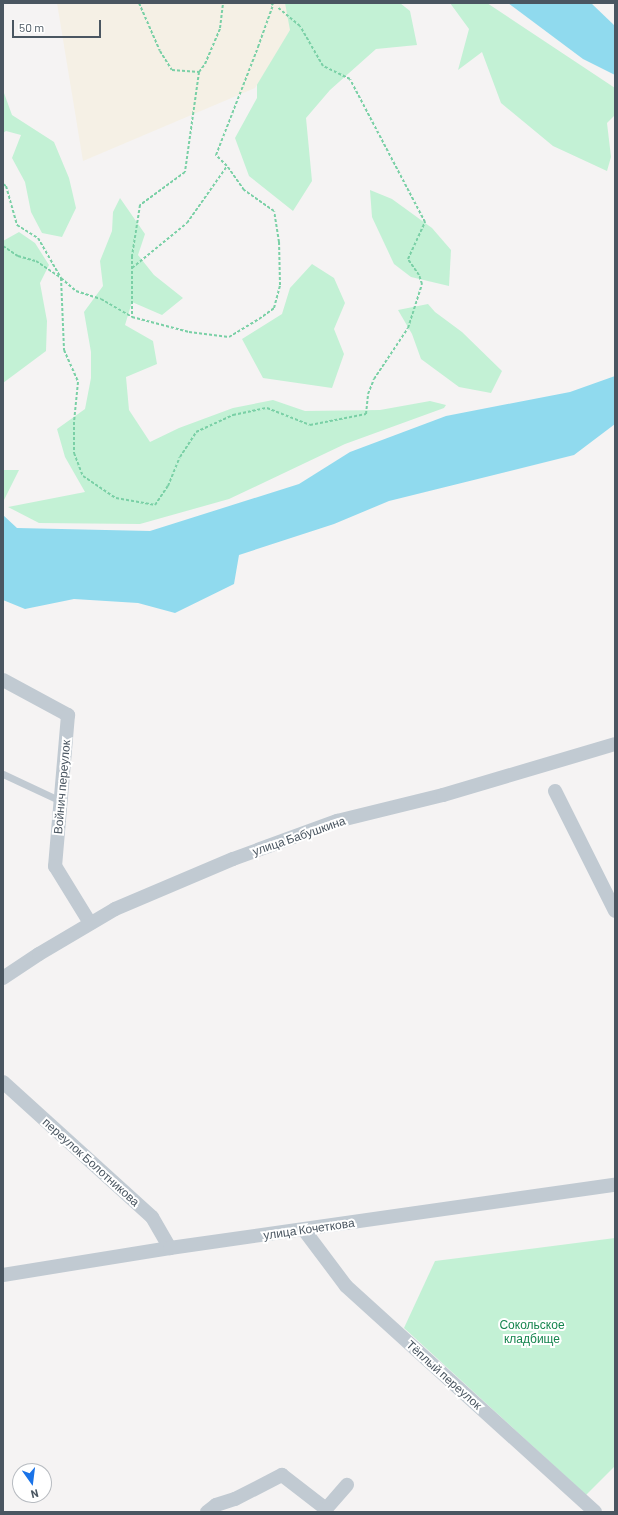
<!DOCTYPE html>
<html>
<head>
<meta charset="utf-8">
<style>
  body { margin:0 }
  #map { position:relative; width:618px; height:1515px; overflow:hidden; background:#f5f3f3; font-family:Barlow,sans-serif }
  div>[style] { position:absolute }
  .green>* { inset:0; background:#c3f1d5 }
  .sand>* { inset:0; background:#f5f0e5 }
  .water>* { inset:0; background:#90daee }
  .path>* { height:2px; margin-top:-1px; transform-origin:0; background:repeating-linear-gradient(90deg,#7ad0a6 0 3px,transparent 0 5px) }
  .lane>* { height:7px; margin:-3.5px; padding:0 3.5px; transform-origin:3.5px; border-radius:3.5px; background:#c1cad2 }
  .street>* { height:14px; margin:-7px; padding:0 7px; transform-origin:7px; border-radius:7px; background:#c1cad2 }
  span { translate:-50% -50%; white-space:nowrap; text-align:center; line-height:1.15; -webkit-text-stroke:4px #fff; paint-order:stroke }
  .street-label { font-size:12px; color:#4a5661 }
  .park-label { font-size:12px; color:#17864f }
  .frame { position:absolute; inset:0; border:4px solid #4a5661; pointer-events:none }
  .north { position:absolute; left:12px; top:1463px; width:40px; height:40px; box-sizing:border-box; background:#fff; border:1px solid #b7bbc0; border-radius:50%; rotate:166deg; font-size:11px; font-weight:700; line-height:16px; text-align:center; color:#4a5661 }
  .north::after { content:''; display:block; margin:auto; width:14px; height:18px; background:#1a73e8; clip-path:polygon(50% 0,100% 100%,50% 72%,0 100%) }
  .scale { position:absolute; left:12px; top:20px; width:89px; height:18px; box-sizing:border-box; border:2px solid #4a5661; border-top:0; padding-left:5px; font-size:12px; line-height:14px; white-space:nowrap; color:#4a5661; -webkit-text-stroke:3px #fff; paint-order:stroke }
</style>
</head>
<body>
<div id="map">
  <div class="green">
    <div style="clip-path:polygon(271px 3px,400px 3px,410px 11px,417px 45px,376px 49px,330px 90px,306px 118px,312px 181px,293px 211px,249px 176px,235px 138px,257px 98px,257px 58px)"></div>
    <div style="clip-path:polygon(450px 3px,487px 3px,615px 88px,615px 115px,607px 123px,611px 157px,607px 171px,553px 146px,501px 103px,482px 52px,458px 70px,469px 29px)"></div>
    <div style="clip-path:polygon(4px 93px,12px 115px,54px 142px,69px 178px,76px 208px,62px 237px,42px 233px,31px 212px,25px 182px,12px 158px,21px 135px,6px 131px,3px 133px)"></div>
    <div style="clip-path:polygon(370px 190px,392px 199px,432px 228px,451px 250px,449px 286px,411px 277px,394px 264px,372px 217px)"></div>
    <div style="clip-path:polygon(120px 198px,145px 234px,138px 255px,154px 275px,183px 298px,162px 315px,132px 302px,125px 325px,153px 341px,157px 364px,126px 377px,129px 410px,150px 442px,179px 428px,233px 408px,273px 400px,305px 411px,380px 410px,430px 401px,446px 405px,444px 408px,345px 444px,229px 499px,140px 524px,39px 523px,8px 507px,85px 492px,65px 457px,57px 429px,85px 409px,91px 378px,91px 352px,84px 312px,103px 286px,100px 261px,112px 231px,113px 212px)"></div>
    <div style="clip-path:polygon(19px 232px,35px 243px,49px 265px,40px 283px,47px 321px,46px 351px,3px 383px,3px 241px)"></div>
    <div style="clip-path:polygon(312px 264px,334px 278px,345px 303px,334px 329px,344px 354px,332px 388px,263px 378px,242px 339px,282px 314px,290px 288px)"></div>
    <div style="clip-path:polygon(428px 304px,435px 312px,462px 332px,502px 371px,491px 393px,459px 387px,421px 359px,412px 334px,398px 310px)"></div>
    <div style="clip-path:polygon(3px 470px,19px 470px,3px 502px)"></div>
    <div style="clip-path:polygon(615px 1238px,615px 1466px,586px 1495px,404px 1328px,435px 1261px)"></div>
  </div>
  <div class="sand">
    <div style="clip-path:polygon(57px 3px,285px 3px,290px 30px,255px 88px,83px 161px)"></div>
  </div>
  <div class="water">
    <div style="clip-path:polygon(508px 3px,591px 3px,615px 26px,615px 75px,583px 59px)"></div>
    <div style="clip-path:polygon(615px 376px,615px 424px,574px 455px,389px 501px,334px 524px,239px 555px,234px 584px,175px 613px,138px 603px,74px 599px,25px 609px,3px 600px,3px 515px,17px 528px,150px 531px,299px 484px,350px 452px,446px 416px,570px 392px)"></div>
  </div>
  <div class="path">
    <div style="left:139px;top:3px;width:52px;rotate:66.4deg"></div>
    <div style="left:160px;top:51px;width:22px;rotate:58deg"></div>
    <div style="left:172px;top:70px;width:27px;rotate:4deg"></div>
    <div style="left:199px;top:72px;width:101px;rotate:98deg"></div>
    <div style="left:185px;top:172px;width:56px;rotate:143.7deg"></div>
    <div style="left:140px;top:205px;width:52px;rotate:98.9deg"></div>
    <div style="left:132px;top:256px;width:61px;rotate:90deg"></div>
    <div style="left:132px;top:317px;width:59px;rotate:14.7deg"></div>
    <div style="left:189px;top:332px;width:40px;rotate:7.1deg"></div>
    <div style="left:229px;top:337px;width:35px;rotate:-31deg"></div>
    <div style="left:259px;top:319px;width:19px;rotate:-36deg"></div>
    <div style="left:274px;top:308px;width:24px;rotate:-75deg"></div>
    <div style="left:280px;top:285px;width:43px;rotate:-91.3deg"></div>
    <div style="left:279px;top:242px;width:31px;rotate:-99deg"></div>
    <div style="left:274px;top:211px;width:37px;rotate:-145deg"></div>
    <div style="left:244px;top:190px;width:29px;rotate:-125deg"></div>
    <div style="left:227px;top:166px;width:16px;rotate:-135deg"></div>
    <div style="left:216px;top:155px;width:116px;rotate:-68.7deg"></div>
    <div style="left:258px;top:47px;width:45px;rotate:-70.3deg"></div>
    <div style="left:273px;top:5px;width:3px;rotate:-135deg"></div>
    <div style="left:199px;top:72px;width:10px;rotate:-53deg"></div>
    <div style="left:205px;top:64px;width:39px;rotate:-67deg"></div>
    <div style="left:220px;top:28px;width:25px;rotate:-83deg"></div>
    <div style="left:3px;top:184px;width:4px;rotate:34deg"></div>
    <div style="left:6px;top:186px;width:41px;rotate:74.2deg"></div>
    <div style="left:17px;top:225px;width:25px;rotate:32deg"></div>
    <div style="left:38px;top:238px;width:46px;rotate:60.1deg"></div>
    <div style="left:61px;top:278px;width:20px;rotate:41deg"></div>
    <div style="left:76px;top:291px;width:26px;rotate:18deg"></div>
    <div style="left:101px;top:299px;width:36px;rotate:30deg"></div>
    <div style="left:3px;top:246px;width:18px;rotate:34deg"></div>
    <div style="left:18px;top:256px;width:19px;rotate:16deg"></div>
    <div style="left:36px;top:261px;width:30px;rotate:34deg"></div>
    <div style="left:61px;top:278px;width:72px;rotate:87.6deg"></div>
    <div style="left:64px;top:350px;width:35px;rotate:66deg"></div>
    <div style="left:78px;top:382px;width:40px;rotate:95.7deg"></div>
    <div style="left:74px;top:422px;width:31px;rotate:90deg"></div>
    <div style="left:74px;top:453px;width:25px;rotate:69deg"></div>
    <div style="left:83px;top:476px;width:40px;rotate:34deg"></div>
    <div style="left:116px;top:498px;width:40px;rotate:10deg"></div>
    <div style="left:155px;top:505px;width:23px;rotate:-56deg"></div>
    <div style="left:168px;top:486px;width:31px;rotate:-68deg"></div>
    <div style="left:180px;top:457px;width:30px;rotate:-57deg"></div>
    <div style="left:196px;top:432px;width:41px;rotate:-24.7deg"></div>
    <div style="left:233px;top:415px;width:35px;rotate:-12deg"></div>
    <div style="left:267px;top:408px;width:46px;rotate:21.6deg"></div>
    <div style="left:310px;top:425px;width:57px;rotate:-11.1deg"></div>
    <div style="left:366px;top:414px;width:20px;rotate:-84deg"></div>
    <div style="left:368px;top:394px;width:16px;rotate:-68deg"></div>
    <div style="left:374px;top:379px;width:61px;rotate:-56.3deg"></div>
    <div style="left:408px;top:328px;width:46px;rotate:-72.3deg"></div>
    <div style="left:422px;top:284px;width:9px;rotate:-108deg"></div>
    <div style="left:419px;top:275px;width:19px;rotate:-125deg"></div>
    <div style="left:408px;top:259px;width:41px;rotate:-65.3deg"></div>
    <div style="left:425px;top:222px;width:161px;rotate:-117.7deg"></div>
    <div style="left:350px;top:79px;width:30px;rotate:-154deg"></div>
    <div style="left:323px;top:66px;width:46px;rotate:-119.9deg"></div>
    <div style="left:300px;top:26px;width:30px;rotate:-140deg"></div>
    <div style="left:132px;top:268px;width:71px;rotate:-39.3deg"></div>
    <div style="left:187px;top:223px;width:70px;rotate:-54.9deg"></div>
  </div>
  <div class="lane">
    <div style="left:3px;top:774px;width:64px;rotate:25deg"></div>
  </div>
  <div class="street">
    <div style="left:3px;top:680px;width:74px;rotate:28.3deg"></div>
    <div style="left:68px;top:715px;width:152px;rotate:94.9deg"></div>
    <div style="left:55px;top:866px;width:67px;rotate:58.4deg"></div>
    <div style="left:555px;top:791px;width:134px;rotate:63.4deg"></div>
    <div style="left:3px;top:978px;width:43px;rotate:-33.7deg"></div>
    <div style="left:39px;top:954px;width:88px;rotate:-30.6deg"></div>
    <div style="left:115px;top:909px;width:128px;rotate:-23deg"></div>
    <div style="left:233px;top:859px;width:111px;rotate:-20.1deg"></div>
    <div style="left:337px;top:821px;width:109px;rotate:-13.8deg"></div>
    <div style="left:443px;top:795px;width:179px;rotate:-16.5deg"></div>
    <div style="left:3px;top:1082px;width:201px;rotate:42.2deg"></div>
    <div style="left:152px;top:1217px;width:36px;rotate:60deg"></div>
    <div style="left:304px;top:1230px;width:70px;rotate:53.1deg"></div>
    <div style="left:346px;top:1286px;width:336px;rotate:42.2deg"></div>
    <div style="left:3px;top:1275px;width:169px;rotate:-9.2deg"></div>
    <div style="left:170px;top:1248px;width:449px;rotate:-8.1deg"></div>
    <div style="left:207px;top:1512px;width:11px;rotate:-38deg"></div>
    <div style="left:216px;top:1505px;width:20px;rotate:-18deg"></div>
    <div style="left:235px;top:1499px;width:53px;rotate:-27.1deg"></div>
    <div style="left:282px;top:1475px;width:56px;rotate:37.7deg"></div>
    <div style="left:326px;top:1509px;width:32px;rotate:-49deg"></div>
  </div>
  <div class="street-label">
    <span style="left:62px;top:787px;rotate:-85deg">Войнич переулок</span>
    <span style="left:299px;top:836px;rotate:-19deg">улица Бабушкина</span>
    <span style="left:91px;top:1162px;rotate:42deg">переулок Болотникова</span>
    <span style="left:309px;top:1229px;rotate:-8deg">улица Кочеткова</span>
    <span style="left:444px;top:1375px;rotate:42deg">Тёплый переулок</span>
  </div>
  <div class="park-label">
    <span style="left:532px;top:1332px">Сокольское<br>кладбище</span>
  </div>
  <div class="frame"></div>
  <div class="north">N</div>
  <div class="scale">50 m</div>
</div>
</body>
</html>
